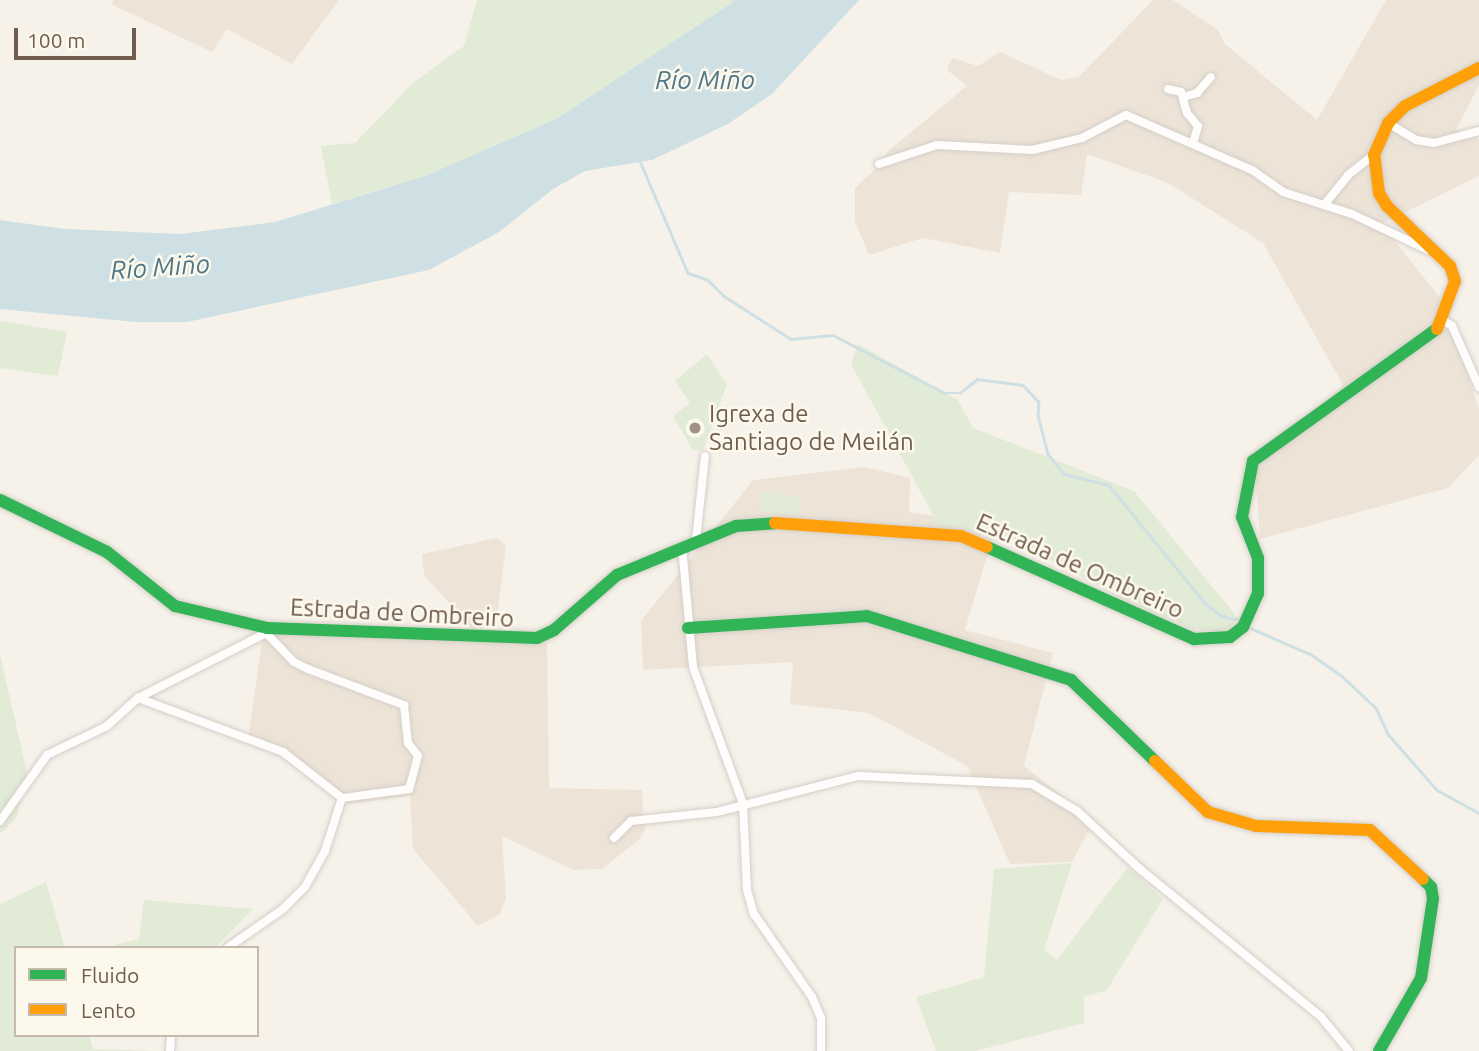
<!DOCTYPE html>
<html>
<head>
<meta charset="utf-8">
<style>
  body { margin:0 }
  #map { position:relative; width:1479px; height:1051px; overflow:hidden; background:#f6f2ea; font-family:Ubuntu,sans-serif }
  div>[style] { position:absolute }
  .residential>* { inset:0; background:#ede4d7 }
  .green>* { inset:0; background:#e1ebd6 }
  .water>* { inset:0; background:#cee0e4 }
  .stream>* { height:2.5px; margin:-1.25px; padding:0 1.25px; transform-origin:1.25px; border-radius:1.25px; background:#cee0e4 }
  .roads { filter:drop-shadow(0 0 2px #d4cec8) drop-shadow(0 0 2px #d4cec8) }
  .street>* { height:8px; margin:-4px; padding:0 4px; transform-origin:4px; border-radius:4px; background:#fefdfc }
  .fast>* { height:12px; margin:-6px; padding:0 6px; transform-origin:6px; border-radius:6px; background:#30b455 }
  .slow>* { height:12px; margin:-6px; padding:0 6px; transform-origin:6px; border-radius:6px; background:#ff9f0a }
  .dots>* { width:19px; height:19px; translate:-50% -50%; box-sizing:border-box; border:4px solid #fdf8ec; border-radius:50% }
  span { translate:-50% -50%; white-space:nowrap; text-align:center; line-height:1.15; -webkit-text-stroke:5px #fdf8ec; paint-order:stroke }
  .poi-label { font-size:24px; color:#715d4e }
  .left { translate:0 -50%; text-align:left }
  .street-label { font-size:24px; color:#715d4e }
  .water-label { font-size:26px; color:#4d7888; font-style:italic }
  .legend { position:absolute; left:14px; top:946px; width:245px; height:91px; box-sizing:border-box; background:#fdf8ec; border:2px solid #c5baad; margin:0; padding:9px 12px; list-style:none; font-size:21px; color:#715d4e }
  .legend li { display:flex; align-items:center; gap:14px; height:35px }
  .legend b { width:35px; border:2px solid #c5baad }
  .scale { position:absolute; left:14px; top:28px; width:122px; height:32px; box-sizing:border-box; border:4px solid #715d4e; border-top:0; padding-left:9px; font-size:21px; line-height:24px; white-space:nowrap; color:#715d4e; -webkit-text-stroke:5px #fdf8ec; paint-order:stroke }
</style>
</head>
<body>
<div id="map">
  <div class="residential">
    <div style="clip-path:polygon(114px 0,339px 0,292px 64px,227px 29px,212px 52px,111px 4px)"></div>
    <div style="clip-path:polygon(1153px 0,1173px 0,1218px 30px,1225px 44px,1317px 120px,1386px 0,1479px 0,1479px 85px,1456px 130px,1479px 139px,1479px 176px,1381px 224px,1443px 301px,1479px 409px,1479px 455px,1448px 488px,1260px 539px,1255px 468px,1343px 385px,1263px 243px,1168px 183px,1087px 154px,1081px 195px,1009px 192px,1000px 253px,923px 238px,869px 255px,855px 222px,855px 188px,880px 165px,887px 152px,967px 86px,947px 70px,952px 58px,978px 66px,1000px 52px,1061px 80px,1079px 77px)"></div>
    <div style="clip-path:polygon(865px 467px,910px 478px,909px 512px,996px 525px,965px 630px,1053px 653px,1024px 766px,1094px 821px,1072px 862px,1010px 864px,967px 766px,869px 713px,790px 704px,793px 662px,643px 670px,641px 621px,753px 480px)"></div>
    <div style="clip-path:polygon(497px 538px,506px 546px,495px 632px,535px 634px,547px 643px,549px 788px,642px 790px,645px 830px,639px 840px,602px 869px,573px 870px,502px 836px,506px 898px,500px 914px,478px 926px,413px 849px,410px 796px,350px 804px,275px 753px,248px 741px,262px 640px,272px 623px,471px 628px,424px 575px,422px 554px)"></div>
  </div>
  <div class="green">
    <div style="clip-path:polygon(477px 0,736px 0,558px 118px,425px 176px,332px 204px,321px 146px,355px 143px,414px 82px,464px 46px)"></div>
    <div style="clip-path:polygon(0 321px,67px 332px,58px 376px,0 368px)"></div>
    <div style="clip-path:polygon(858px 344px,958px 400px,973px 428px,1134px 491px,1238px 618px,1226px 632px,1192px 629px,1123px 600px,1004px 534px,939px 526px,851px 364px)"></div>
    <div style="clip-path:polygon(707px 354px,727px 384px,703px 451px,692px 449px,673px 416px,690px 403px,675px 381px)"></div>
    <div style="clip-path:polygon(760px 491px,799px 497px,800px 515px,760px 512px)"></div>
    <div style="clip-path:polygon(0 654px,27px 773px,17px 817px,0 834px)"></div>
    <div style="clip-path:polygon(1072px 863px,1044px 950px,1057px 960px,1128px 867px,1163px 899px,1106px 991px,1084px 996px,1084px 1023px,975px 1051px,936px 1051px,916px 997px,984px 977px,994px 869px)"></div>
    <div style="clip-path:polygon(46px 882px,65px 948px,16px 948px,16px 1035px,89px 1035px,93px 1049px,158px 1051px,0 1051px,0 904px)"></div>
    <div style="clip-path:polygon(144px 900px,253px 909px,215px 948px,102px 948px,139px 939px)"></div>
  </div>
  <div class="water">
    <div style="clip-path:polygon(736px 0,859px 0,772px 94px,728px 124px,652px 160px,585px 171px,553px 189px,499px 232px,429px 270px,187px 322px,135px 322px,0 309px,0 220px,65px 229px,180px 234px,275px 222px,425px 176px,558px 118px)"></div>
  </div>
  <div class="stream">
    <div style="left:640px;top:161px;width:122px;rotate:66.8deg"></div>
    <div style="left:688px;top:273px;width:21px;rotate:19deg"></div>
    <div style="left:708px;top:280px;width:23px;rotate:45deg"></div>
    <div style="left:724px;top:296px;width:80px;rotate:32.7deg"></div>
    <div style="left:791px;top:339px;width:42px;rotate:-5.4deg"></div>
    <div style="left:833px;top:335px;width:126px;rotate:27.4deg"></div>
    <div style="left:945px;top:393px;width:15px"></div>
    <div style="left:960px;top:393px;width:22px;rotate:-39deg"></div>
    <div style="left:977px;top:379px;width:46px;rotate:7.4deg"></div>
    <div style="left:1023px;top:385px;width:23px;rotate:47deg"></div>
    <div style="left:1039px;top:402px;width:13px;rotate:94deg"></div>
    <div style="left:1038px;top:415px;width:40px;rotate:75.6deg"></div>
    <div style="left:1048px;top:454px;width:26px;rotate:51deg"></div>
    <div style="left:1064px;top:474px;width:46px;rotate:13.7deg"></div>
    <div style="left:1109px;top:485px;width:151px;rotate:50.9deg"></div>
    <div style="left:1204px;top:602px;width:22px;rotate:39deg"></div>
    <div style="left:1221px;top:616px;width:19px;rotate:12deg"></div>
    <div style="left:1248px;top:627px;width:70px;rotate:23.6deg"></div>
    <div style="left:1312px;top:655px;width:37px;rotate:35deg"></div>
    <div style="left:1342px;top:676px;width:47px;rotate:43.3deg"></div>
    <div style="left:1376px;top:708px;width:29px;rotate:65deg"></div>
    <div style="left:1388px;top:734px;width:74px;rotate:48.8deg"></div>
    <div style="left:1437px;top:790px;width:48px;rotate:28.7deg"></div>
  </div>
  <div class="roads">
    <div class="street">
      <div style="left:1168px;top:89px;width:13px;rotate:13deg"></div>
      <div style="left:1181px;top:92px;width:22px;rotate:74deg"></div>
      <div style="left:1187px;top:113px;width:17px;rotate:50deg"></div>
      <div style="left:1198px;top:126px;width:18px;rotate:106deg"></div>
      <div style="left:1183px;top:97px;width:15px;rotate:-16deg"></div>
      <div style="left:1197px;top:93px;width:21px;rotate:-49deg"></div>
      <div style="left:1388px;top:123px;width:33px;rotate:31deg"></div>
      <div style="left:1416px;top:140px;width:18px;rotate:9deg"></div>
      <div style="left:1434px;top:143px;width:47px;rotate:-14.9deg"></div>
      <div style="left:879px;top:164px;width:61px;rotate:-18.1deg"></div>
      <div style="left:937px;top:145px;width:95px;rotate:3deg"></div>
      <div style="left:1032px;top:150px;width:51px;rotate:-13.5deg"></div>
      <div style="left:1082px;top:138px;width:50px;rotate:-27.6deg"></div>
      <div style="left:1126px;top:115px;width:137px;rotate:23.6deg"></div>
      <div style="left:1252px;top:170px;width:38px;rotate:35deg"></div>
      <div style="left:1283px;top:192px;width:72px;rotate:17.7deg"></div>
      <div style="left:1352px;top:214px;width:84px;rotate:25.3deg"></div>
      <div style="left:1324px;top:205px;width:38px;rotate:-51deg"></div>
      <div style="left:1348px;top:175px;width:33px;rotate:-38deg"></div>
      <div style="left:1443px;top:320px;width:11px;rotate:34deg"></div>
      <div style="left:1452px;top:326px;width:67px;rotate:66.1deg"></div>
      <div style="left:696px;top:540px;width:84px;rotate:-83.9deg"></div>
      <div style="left:682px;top:546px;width:121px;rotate:84.8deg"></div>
      <div style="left:693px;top:667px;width:146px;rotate:69.9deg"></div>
      <div style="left:743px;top:804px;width:86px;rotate:87.3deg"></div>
      <div style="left:747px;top:890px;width:25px;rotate:74deg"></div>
      <div style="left:754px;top:914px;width:101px;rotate:55.1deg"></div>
      <div style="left:812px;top:997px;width:23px;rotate:67deg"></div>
      <div style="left:821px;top:1018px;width:33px;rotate:90deg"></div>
      <div style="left:266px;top:633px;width:40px;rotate:46deg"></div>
      <div style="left:294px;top:662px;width:16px;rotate:27deg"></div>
      <div style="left:308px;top:669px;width:103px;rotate:20.6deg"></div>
      <div style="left:404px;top:705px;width:38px;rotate:84deg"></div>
      <div style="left:408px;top:743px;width:16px;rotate:52deg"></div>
      <div style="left:418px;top:756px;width:34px;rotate:105deg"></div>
      <div style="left:409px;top:789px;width:68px;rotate:172.3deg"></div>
      <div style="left:138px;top:698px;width:155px;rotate:20.4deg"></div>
      <div style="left:283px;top:752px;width:75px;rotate:37.9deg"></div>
      <div style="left:342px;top:798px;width:56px;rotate:107.8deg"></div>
      <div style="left:325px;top:851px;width:41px;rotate:119.1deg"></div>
      <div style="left:305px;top:887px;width:31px;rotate:135deg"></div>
      <div style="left:283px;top:909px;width:68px;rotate:145.1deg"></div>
      <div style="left:0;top:821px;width:81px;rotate:-54.5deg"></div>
      <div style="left:47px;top:755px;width:67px;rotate:-25.8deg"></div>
      <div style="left:107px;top:726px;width:42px;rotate:-42.1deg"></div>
      <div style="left:138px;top:698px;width:144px;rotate:-26.9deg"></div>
      <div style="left:266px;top:633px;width:5px;rotate:-79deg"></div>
      <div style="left:614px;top:838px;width:24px;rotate:-45deg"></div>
      <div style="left:631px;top:821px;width:86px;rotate:-6deg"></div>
      <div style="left:717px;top:812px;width:146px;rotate:-14.3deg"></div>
      <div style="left:858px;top:776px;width:174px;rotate:2.6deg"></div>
      <div style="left:1032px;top:784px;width:52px;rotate:31deg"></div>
      <div style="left:1077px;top:811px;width:87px;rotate:42.7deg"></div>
      <div style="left:1141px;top:870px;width:232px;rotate:39.2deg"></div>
      <div style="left:1321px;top:1017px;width:44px;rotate:50.5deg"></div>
      <div style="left:170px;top:1051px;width:16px;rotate:-86deg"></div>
    </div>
    <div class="fast">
      <div style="left:0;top:500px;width:119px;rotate:25.9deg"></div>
      <div style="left:107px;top:552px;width:87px;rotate:38.5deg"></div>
      <div style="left:175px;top:606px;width:95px;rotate:13.4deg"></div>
      <div style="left:267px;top:628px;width:270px;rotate:2.1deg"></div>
      <div style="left:537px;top:638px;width:19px;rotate:-25deg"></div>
      <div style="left:554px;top:630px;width:84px;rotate:-41.1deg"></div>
      <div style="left:617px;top:575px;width:129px;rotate:-22.4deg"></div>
      <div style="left:736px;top:526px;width:39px;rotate:-4deg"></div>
      <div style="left:987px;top:547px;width:227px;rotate:24deg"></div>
      <div style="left:1194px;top:639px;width:36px;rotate:-3deg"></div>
      <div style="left:1230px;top:637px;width:16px;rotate:-38deg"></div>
      <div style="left:1243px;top:627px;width:36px;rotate:-66deg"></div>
      <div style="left:1258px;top:594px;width:36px;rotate:-90deg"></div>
      <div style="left:1258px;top:558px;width:44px;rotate:-111.3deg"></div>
      <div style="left:1242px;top:517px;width:57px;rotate:-78.9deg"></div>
      <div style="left:1253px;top:461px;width:226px;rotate:-35.7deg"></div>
      <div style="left:688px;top:628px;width:179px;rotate:-3.8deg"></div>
      <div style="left:867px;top:616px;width:214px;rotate:17.4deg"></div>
      <div style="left:1071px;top:680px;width:117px;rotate:44deg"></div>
      <div style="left:1379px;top:1051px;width:84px;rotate:-60.1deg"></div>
      <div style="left:1421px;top:978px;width:80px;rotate:-81.4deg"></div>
      <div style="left:1433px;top:899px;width:12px;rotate:-99deg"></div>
      <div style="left:1431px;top:887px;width:11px;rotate:-135deg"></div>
    </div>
    <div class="slow">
      <div style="left:1437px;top:329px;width:51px;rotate:-69.4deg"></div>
      <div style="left:1455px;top:281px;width:16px;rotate:-108deg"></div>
      <div style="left:1450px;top:266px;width:87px;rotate:-136.4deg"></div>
      <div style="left:1387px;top:206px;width:15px;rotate:-122deg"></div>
      <div style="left:1379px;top:193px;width:38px;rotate:-97deg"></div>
      <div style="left:1374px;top:155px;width:35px;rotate:-66deg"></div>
      <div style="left:1388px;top:123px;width:24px;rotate:-45deg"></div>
      <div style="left:1405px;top:106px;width:83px;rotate:-27.2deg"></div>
      <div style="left:775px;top:523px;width:186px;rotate:4deg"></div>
      <div style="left:961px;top:536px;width:28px;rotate:23deg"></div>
      <div style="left:1155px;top:761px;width:74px;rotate:43.9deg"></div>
      <div style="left:1208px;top:812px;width:50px;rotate:16.3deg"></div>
      <div style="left:1256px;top:826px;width:114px;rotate:2deg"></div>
      <div style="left:1370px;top:830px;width:72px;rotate:42.8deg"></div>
    </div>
  </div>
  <div class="dots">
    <div style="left:695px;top:428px;background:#a09185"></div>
  </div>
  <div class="poi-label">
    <span class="left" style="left:709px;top:428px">Igrexa de<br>Santiago de Meilán</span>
  </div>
  <div class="street-label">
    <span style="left:1080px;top:566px;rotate:24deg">Estrada de Ombreiro</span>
    <span style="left:402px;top:613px;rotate:3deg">Estrada de Ombreiro</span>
  </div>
  <div class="water-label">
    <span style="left:705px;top:80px">Río Miño</span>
    <span style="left:160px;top:267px;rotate:-4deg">Río Miño</span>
  </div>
  <ul class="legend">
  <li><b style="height:9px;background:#30b455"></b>Fluido</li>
  <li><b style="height:9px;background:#ff9f0a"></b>Lento</li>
  </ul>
  <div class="scale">100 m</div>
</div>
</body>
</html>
